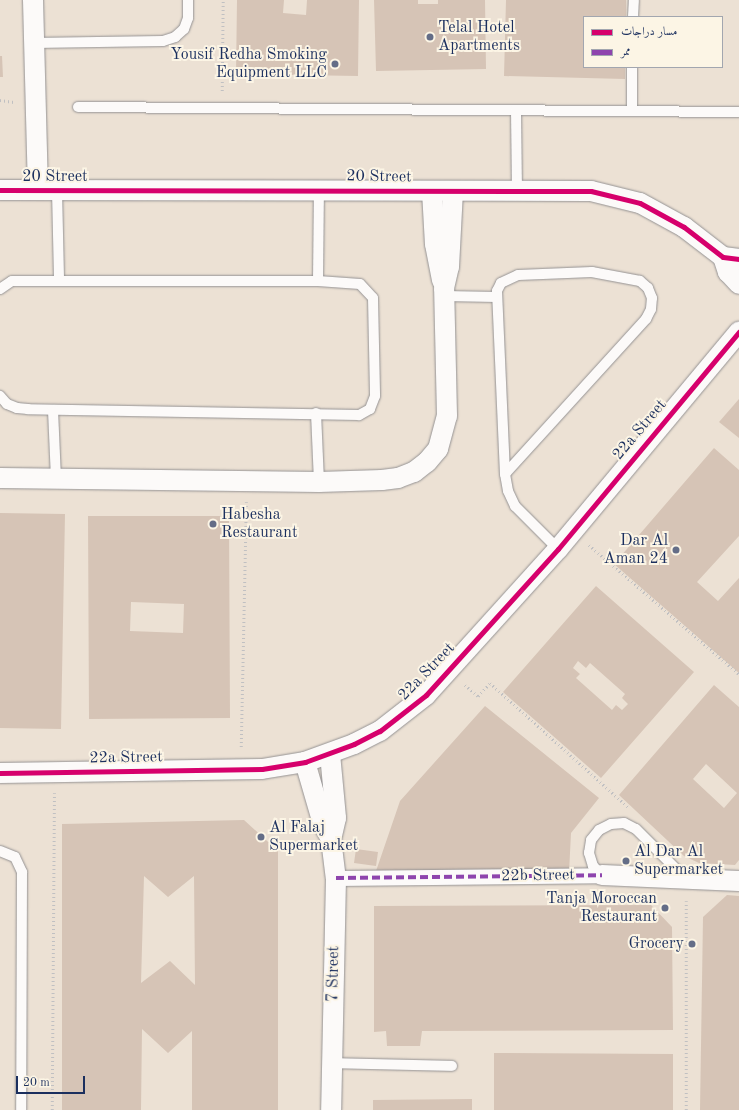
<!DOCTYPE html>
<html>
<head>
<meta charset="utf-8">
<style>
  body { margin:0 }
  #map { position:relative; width:739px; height:1110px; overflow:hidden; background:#ece1d4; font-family:"Old Standard TT",Amiri,serif }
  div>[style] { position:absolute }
  .building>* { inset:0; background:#d6c4b6 }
  .path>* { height:2.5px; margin-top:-1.25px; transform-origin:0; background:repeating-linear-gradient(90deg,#c0c0c2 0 1px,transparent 0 4px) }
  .roads { filter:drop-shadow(0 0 1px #949293) drop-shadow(0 0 1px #949293) }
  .service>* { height:10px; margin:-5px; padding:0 5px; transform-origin:5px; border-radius:5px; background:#fcfaf9 }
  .pedestrian>* { height:15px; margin:-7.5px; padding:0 7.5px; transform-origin:7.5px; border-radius:7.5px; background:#fcfaf9 }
  .minor>* { height:20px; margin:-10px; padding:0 10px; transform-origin:10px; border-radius:10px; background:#fcfaf9 }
  .quiet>* { height:4px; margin-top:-2px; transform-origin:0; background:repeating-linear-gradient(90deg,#8e44ad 0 8px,transparent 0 12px) }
  .cycleway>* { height:5px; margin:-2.5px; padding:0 2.5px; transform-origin:2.5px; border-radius:2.5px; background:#d6006c }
  .dots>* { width:11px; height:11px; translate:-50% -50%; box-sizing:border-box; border:2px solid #fcf5e5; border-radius:50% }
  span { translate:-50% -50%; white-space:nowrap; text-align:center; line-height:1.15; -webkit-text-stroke:4px #fcf5e5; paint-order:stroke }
  .poi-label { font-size:16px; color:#1b2f5e }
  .left { translate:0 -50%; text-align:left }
  .right { translate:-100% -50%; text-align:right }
  .street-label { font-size:16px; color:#1b2f5e }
  .legend { position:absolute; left:583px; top:16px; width:140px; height:52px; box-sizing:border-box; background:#fcf5e5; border:1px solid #a2a6af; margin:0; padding:5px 7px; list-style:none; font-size:12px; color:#1b2f5e }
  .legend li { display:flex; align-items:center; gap:8px; height:20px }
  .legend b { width:20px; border:1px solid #a2a6af }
  .scale { position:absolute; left:16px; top:1076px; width:69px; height:18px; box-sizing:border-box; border:2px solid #1b2f5e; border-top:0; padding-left:5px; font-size:12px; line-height:14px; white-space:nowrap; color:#1b2f5e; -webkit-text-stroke:3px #fcf5e5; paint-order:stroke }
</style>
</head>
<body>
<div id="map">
  <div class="building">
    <div style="clip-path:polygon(237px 0,284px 0,283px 13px,306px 15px,307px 0,359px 0,358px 76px,236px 74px)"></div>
    <div style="clip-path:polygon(374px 0,418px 0,418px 4px,438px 4px,438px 0,485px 0,486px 69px,376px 71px)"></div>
    <div style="clip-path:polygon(506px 0,626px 0,626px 17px,584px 17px,584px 67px,625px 67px,625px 79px,504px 76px)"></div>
    <div style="clip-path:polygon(0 56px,2px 56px,3px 77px,0 77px)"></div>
    <div style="clip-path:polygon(739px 399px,739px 438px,719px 422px)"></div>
    <div style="clip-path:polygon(714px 448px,739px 470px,739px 536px,697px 582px,718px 601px,739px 578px,739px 673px,614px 564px)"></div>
    <div style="clip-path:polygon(0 513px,65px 514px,61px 729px,0 728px)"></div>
    <div style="clip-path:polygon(evenodd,88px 516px,229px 516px,230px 718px,89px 719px,88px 516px,131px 602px,184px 604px,183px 633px,130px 631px,131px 602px)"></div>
    <div style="clip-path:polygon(evenodd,596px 586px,694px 672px,601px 778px,503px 692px,596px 586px,578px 661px,586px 668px,590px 663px,625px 694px,622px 698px,628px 704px,622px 710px,616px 705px,612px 710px,576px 678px,580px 674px,573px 668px,578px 661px)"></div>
    <div style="clip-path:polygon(evenodd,714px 685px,739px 707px,739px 860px,735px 865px,699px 863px,684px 856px,619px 795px,714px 685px,706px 764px,737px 793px,724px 808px,693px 779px,706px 764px)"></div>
    <div style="clip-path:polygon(485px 706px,599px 798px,571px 833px,569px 873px,375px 874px,400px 801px)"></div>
    <div style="clip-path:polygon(evenodd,244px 820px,278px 851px,278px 1110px,192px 1110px,192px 1031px,168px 1053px,142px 1029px,141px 1110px,62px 1110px,62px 824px,244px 820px,144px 876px,168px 897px,194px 876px,195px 985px,170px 961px,141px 983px,144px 876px)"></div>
    <div style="clip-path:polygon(356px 849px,378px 852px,376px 866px,354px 863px)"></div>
    <div style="clip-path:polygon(727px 895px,739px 896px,739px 1110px,700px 1110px,703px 917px)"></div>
    <div style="clip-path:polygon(651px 905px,672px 927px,673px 1030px,422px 1031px,420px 1046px,387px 1046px,386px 1031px,374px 1032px,374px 906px)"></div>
    <div style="clip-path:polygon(494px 1053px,673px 1054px,673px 1110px,494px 1110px)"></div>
    <div style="clip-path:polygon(472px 1099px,472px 1110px,373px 1110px,373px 1100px)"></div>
  </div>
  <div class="path">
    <div style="left:222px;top:91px;width:91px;rotate:-89.4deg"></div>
    <div style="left:0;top:100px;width:14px;rotate:8deg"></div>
    <div style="left:589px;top:545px;width:198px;rotate:40.7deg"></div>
    <div style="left:465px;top:685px;width:17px;rotate:40deg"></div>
    <div style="left:478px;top:696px;width:18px;rotate:-47deg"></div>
    <div style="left:490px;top:683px;width:186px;rotate:41.9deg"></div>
    <div style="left:241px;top:747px;width:245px;rotate:-88.8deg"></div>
    <div style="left:52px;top:1110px;width:317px;rotate:-89.6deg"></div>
    <div style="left:686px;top:1110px;width:209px;rotate:-90deg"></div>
  </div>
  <div class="roads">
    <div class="service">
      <div style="left:633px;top:17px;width:17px;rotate:-87deg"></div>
      <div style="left:33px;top:43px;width:130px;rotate:-0.9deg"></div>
      <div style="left:163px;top:41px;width:13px;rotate:-18deg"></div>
      <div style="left:175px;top:37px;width:12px;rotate:-42deg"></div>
      <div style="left:184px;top:29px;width:12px;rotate:-70deg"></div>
      <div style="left:188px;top:18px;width:18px;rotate:-90deg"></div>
      <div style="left:78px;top:107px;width:661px;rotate:0.43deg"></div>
      <div style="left:516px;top:110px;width:79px;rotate:89.3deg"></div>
      <div style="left:632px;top:111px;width:44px;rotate:-90deg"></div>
      <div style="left:57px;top:190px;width:91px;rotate:88.7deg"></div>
      <div style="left:318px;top:281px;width:92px;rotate:-89.4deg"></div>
      <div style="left:0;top:289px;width:14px;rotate:-34deg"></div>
      <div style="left:12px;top:281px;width:306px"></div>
      <div style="left:318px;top:281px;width:42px;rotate:4.1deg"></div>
      <div style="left:360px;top:284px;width:19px;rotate:47deg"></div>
      <div style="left:373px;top:298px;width:98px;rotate:88.8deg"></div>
      <div style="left:375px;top:396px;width:14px;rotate:111deg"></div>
      <div style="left:370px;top:409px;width:13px;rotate:151deg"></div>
      <div style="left:359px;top:415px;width:331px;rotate:-179deg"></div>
      <div style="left:28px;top:409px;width:11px;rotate:-175deg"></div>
      <div style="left:17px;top:408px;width:11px;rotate:-158deg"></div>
      <div style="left:7px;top:404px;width:11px;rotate:-131deg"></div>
      <div style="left:444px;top:296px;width:53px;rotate:1.1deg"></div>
      <div style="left:53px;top:410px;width:69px;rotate:87.5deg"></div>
      <div style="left:316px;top:413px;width:69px;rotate:87.5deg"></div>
      <div style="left:505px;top:474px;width:210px;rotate:-47.7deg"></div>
      <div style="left:646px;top:319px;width:11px;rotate:-63deg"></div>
      <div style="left:651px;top:309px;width:11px;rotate:-85deg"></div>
      <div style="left:652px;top:298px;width:11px;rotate:-112deg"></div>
      <div style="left:648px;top:288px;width:11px;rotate:-139deg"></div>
      <div style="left:640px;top:281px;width:49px;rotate:-169.4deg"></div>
      <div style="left:592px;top:272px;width:74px;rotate:177.7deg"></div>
      <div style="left:518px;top:275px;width:19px;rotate:155deg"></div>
      <div style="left:501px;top:283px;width:9px;rotate:117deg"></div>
      <div style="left:497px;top:291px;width:183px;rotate:87.5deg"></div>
      <div style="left:505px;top:474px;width:17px;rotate:80deg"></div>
      <div style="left:508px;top:491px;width:17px;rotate:65deg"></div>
      <div style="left:515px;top:506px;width:61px;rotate:45deg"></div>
      <div style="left:0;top:851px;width:16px;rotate:22deg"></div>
      <div style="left:15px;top:857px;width:17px;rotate:65deg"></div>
      <div style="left:22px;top:872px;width:238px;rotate:90.2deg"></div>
      <div style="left:602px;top:875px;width:13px;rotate:-135deg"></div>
      <div style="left:593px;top:866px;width:14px;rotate:-107deg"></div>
      <div style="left:589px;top:853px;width:13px;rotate:-81deg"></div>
      <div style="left:591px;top:840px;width:13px;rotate:-51deg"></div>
      <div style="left:599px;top:830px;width:13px;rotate:-27deg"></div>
      <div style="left:611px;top:824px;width:13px;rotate:-4deg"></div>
      <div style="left:624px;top:823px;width:13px;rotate:27deg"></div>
      <div style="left:636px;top:829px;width:68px;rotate:45deg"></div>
      <div style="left:332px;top:1063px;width:120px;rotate:1.4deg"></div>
    </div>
    <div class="pedestrian">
      <div style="left:336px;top:878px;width:266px;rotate:-0.6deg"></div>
    </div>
    <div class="minor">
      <div style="left:33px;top:0;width:190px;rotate:88.5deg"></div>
      <div style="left:0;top:190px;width:591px;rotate:0.1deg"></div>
      <div style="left:591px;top:191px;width:50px;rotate:13.8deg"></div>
      <div style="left:640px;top:203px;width:50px;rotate:28.6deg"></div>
      <div style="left:684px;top:227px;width:49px;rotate:37.6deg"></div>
      <div style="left:723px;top:257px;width:16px;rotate:7deg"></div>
      <div style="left:432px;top:191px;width:53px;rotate:86.8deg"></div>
      <div style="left:435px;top:244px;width:37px;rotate:79deg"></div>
      <div style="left:723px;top:257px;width:16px;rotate:72deg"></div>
      <div style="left:728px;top:272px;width:16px;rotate:47deg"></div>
      <div style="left:0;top:478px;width:319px;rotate:0.7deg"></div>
      <div style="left:319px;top:482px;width:63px;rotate:-1.8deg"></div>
      <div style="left:382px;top:480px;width:16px;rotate:-7deg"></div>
      <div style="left:398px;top:478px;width:17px;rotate:-21deg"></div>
      <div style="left:414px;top:472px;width:16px;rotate:-38deg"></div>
      <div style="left:427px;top:462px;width:17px;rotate:-50deg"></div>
      <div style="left:438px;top:449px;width:34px;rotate:-75deg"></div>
      <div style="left:447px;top:416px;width:128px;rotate:-91.3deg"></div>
      <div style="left:444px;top:288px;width:22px;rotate:-77deg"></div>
      <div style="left:449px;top:267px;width:76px;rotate:-87deg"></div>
      <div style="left:330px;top:754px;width:64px;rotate:84.6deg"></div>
      <div style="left:336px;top:818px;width:22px;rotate:103deg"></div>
      <div style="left:305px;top:762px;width:65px;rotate:73.8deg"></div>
      <div style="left:323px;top:824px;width:17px;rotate:62deg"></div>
      <div style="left:331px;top:839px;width:39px;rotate:83deg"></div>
      <div style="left:336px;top:878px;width:232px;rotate:91.2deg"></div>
      <div style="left:0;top:773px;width:262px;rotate:-0.9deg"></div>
      <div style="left:262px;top:769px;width:44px;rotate:-9.2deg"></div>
      <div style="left:305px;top:762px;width:52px;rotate:-20.2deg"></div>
      <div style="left:354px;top:744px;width:29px;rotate:-27deg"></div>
      <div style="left:380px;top:731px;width:58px;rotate:-38deg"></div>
      <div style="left:426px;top:695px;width:197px;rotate:-47.9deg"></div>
      <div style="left:558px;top:549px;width:283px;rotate:-50.2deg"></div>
      <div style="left:602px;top:875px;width:137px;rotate:2.5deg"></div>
    </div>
  </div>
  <div class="quiet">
    <div style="left:336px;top:878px;width:266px;rotate:-0.6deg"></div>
  </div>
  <div class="cycleway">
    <div style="left:0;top:190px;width:591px;rotate:0.1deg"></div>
    <div style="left:591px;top:191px;width:50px;rotate:13.8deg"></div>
    <div style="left:640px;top:203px;width:50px;rotate:28.6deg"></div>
    <div style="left:684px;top:227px;width:49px;rotate:37.6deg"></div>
    <div style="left:723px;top:257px;width:16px;rotate:7deg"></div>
    <div style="left:0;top:773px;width:262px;rotate:-0.9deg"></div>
    <div style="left:262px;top:769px;width:44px;rotate:-9.2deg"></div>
    <div style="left:305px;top:762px;width:52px;rotate:-20.2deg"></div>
    <div style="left:354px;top:744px;width:29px;rotate:-27deg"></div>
    <div style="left:380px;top:731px;width:58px;rotate:-38deg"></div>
    <div style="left:426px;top:695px;width:197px;rotate:-47.9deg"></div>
    <div style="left:558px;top:549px;width:283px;rotate:-50.2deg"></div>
  </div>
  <div class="dots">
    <div style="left:430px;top:37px;background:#646d87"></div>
    <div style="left:335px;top:64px;background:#646d87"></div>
    <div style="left:213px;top:524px;background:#646d87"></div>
    <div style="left:676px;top:550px;background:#646d87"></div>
    <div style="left:261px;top:837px;background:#646d87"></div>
    <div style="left:626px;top:861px;background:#646d87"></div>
    <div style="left:665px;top:908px;background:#646d87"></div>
    <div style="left:692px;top:944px;background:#646d87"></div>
  </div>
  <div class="poi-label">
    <span class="left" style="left:438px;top:37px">Telal Hotel<br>Apartments</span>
    <span class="right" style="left:327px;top:64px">Yousif Redha Smoking<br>Equipment LLC</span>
    <span class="left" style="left:221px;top:524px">Habesha<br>Restaurant</span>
    <span class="right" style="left:668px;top:550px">Dar Al<br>Aman 24</span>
    <span class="left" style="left:269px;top:837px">Al Falaj<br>Supermarket</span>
    <span class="left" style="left:634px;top:861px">Al Dar Al<br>Supermarket</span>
    <span class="right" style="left:657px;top:908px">Tanja Moroccan<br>Restaurant</span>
    <span class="right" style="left:684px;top:944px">Grocery</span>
  </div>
  <div class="street-label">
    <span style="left:55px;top:177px">20 Street</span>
    <span style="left:379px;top:177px;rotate:1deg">20 Street</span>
    <span style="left:640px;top:430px;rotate:-50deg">22a Street</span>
    <span style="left:427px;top:672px;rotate:-46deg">22a Street</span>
    <span style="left:126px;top:758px;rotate:-1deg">22a Street</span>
    <span style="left:538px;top:876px;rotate:-1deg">22b Street</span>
    <span style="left:334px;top:974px;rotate:-89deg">7 Street</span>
  </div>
  <ul class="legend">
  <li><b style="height:5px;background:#d6006c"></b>مسار دراجات</li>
  <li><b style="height:5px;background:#8e44ad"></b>ممر</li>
  </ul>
  <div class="scale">20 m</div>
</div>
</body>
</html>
